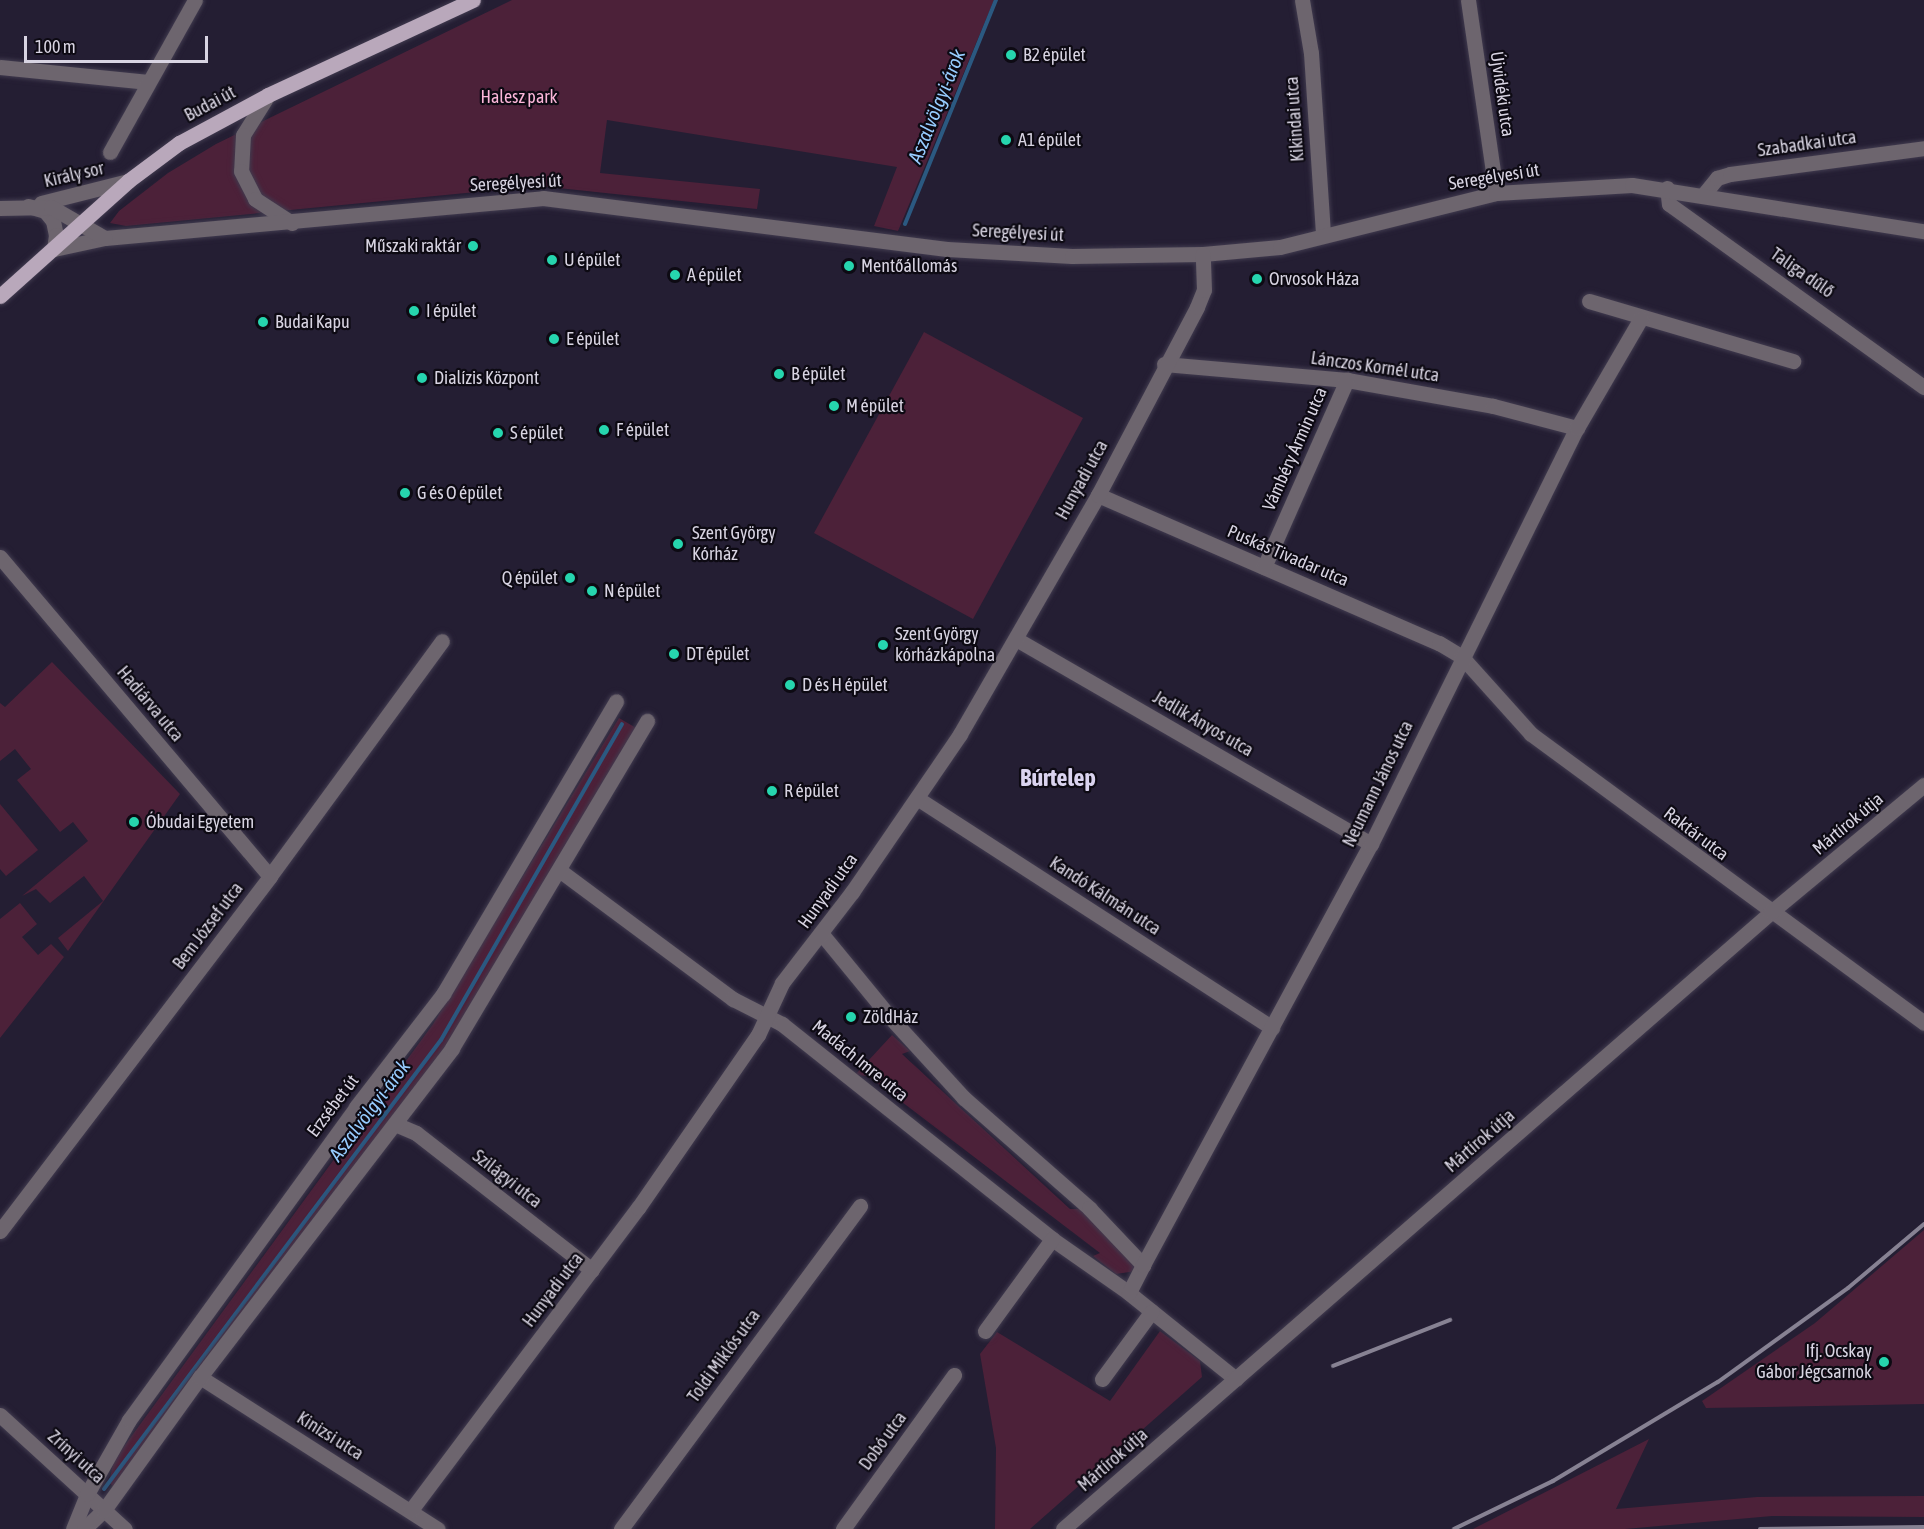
<!DOCTYPE html>
<html>
<head>
<meta charset="utf-8">
<style>
  body { margin:0 }
  #map { position:relative; width:1924px; height:1529px; overflow:hidden; background:#241e33; font-family:"Asap Condensed",sans-serif }
  div>[style] { position:absolute }
  .green>* { inset:0; background:#4c2139 }
  .stream>* { height:4px; margin:-2px; padding:0 2px; transform-origin:2px; border-radius:2px; background:#2b5981 }
  .roads { filter:drop-shadow(0 0 2px #413b4f) drop-shadow(0 0 2px #413b4f) }
  .minor>* { height:15px; margin:-7.5px; padding:0 7.5px; transform-origin:7.5px; border-radius:7.5px; background:#6d656e }
  .major>* { height:15px; margin:-7.5px; padding:0 7.5px; transform-origin:7.5px; border-radius:7.5px; background:#b9a8bb }
  .rail>* { height:4px; margin:-2px; padding:0 2px; transform-origin:2px; border-radius:2px; background:#878293 }
  .dots>* { width:16px; height:16px; translate:-50% -50%; box-sizing:border-box; border:3px solid #0d0a13; border-radius:50% }
  span { translate:-50% -50%; white-space:nowrap; text-align:center; line-height:1.15; -webkit-text-stroke:4.5px #0d0a13; paint-order:stroke }
  .poi-label { font-size:18px; color:#d8d4e2 }
  .left { translate:0 -50%; text-align:left }
  .right { translate:-100% -50%; text-align:right }
  .street-label { font-size:18px; color:#d8d4e2 }
  .park-label { font-size:18px; color:#fbb6d9 }
  .water-label { font-size:20px; color:#97ccff; font-style:italic }
  .district-label { font-size:24px; color:#dad3ef; font-weight:700 }
  .scale { position:absolute; left:24px; top:36px; width:184px; height:27px; box-sizing:border-box; border:3px solid #d8d4e2; border-top:0; padding-left:8px; font-size:18px; line-height:21px; white-space:nowrap; color:#d8d4e2; -webkit-text-stroke:4px #0d0a13; paint-order:stroke }
</style>
</head>
<body>
<div id="map">
  <div class="green">
    <div style="clip-path:polygon(512px 0,994px 0,898px 231px,874px 226px,897px 167px,607px 120px,600px 173px,760px 189px,757px 209px,539px 186px,126px 226px,110px 223px,119px 211px,168px 173px,216px 144px)"></div>
    <div style="clip-path:polygon(924px 332px,1083px 418px,973px 619px,814px 533px)"></div>
    <div style="clip-path:polygon(52px 662px,180px 794px,68px 951px,58px 938px,103px 901px,84px 876px,50px 903px,36px 889px,22px 896px,88px 841px,73px 822px,60px 832px,17px 780px,31px 769px,15px 749px,0 761px,0 703px,5px 707px)"></div>
    <div style="clip-path:polygon(619px 718px,638px 729px,459px 1036px,116px 1490px,109px 1482px,114px 1460px,433px 1024px)"></div>
    <div style="clip-path:polygon(0 804px,38px 850px,6px 876px,0 869px)"></div>
    <div style="clip-path:polygon(20px 903px,37px 924px,22px 937px,38px 955px,51px 944px,64px 957px,0 1038px,0 919px)"></div>
    <div style="clip-path:polygon(892px 1035px,910px 1051px,902px 1054px,1070px 1209px,1082px 1209px,1123px 1235px,1136px 1271px,1116px 1274px,1093px 1256px,1100px 1253px,868px 1076px,855px 1075px)"></div>
    <div style="clip-path:polygon(1924px 1230px,1924px 1404px,1706px 1408px,1702px 1401px,1815px 1323px)"></div>
    <div style="clip-path:polygon(1160px 1331px,1200px 1361px,1202px 1377px,1030px 1529px,995px 1529px,996px 1448px,980px 1354px,997px 1332px,1110px 1401px)"></div>
    <div style="clip-path:polygon(1649px 1439px,1616px 1509px,1757px 1497px,1924px 1496px,1924px 1517px,1772px 1516px,1625px 1529px,1473px 1529px)"></div>
  </div>
  <div class="stream">
    <div style="left:905px;top:224px;width:242px;rotate:-67.9deg"></div>
    <div style="left:104px;top:1489px;width:561px;rotate:-53.11deg"></div>
    <div style="left:441px;top:1040px;width:364px;rotate:-60.2deg"></div>
  </div>
  <div class="roads">
    <div class="minor">
      <div style="left:1302px;top:0;width:54px;rotate:80.4deg"></div>
      <div style="left:1311px;top:53px;width:182px;rotate:86.2deg"></div>
      <div style="left:1468px;top:0;width:195px;rotate:81.7deg"></div>
      <div style="left:0;top:67px;width:149px;rotate:5.8deg"></div>
      <div style="left:268px;top:95px;width:47px;rotate:122deg"></div>
      <div style="left:243px;top:135px;width:36px;rotate:93deg"></div>
      <div style="left:241px;top:171px;width:31px;rotate:63deg"></div>
      <div style="left:255px;top:199px;width:44px;rotate:33deg"></div>
      <div style="left:110px;top:152px;width:174px;rotate:-60.8deg"></div>
      <div style="left:1667px;top:188px;width:16px;rotate:83deg"></div>
      <div style="left:1669px;top:204px;width:314px;rotate:35.7deg"></div>
      <div style="left:1704px;top:194px;width:21px;rotate:-51deg"></div>
      <div style="left:1717px;top:178px;width:14px;rotate:-17deg"></div>
      <div style="left:1730px;top:174px;width:196px;rotate:-7.6deg"></div>
      <div style="left:41px;top:203px;width:90px;rotate:-14.2deg"></div>
      <div style="left:28px;top:206px;width:18px;rotate:16deg"></div>
      <div style="left:45px;top:211px;width:13px;rotate:51deg"></div>
      <div style="left:53px;top:221px;width:14px;rotate:78deg"></div>
      <div style="left:56px;top:235px;width:14px;rotate:98deg"></div>
      <div style="left:54px;top:249px;width:52px;rotate:-12.2deg"></div>
      <div style="left:105px;top:238px;width:440px;rotate:-5.2deg"></div>
      <div style="left:543px;top:198px;width:407px;rotate:7.2deg"></div>
      <div style="left:947px;top:249px;width:125px;rotate:3.2deg"></div>
      <div style="left:1072px;top:256px;width:131px;rotate:-0.9deg"></div>
      <div style="left:1203px;top:254px;width:77px;rotate:-5.2deg"></div>
      <div style="left:1280px;top:247px;width:223px;rotate:-14deg"></div>
      <div style="left:1496px;top:193px;width:136px;rotate:-3.4deg"></div>
      <div style="left:1632px;top:185px;width:296px;rotate:9deg"></div>
      <div style="left:0;top:208px;width:51px;rotate:-1.1deg"></div>
      <div style="left:51px;top:207px;width:62px;rotate:29.9deg"></div>
      <div style="left:1589px;top:301px;width:213px;rotate:16.4deg"></div>
      <div style="left:1164px;top:364px;width:184px;rotate:5deg"></div>
      <div style="left:1347px;top:380px;width:148px;rotate:10.1deg"></div>
      <div style="left:1493px;top:406px;width:87px;rotate:14.7deg"></div>
      <div style="left:1098px;top:495px;width:372px;rotate:23.5deg"></div>
      <div style="left:1439px;top:643px;width:27px;rotate:31deg"></div>
      <div style="left:1462px;top:657px;width:103px;rotate:48.1deg"></div>
      <div style="left:1531px;top:734px;width:488px;rotate:36.3deg"></div>
      <div style="left:0;top:557px;width:418px;rotate:49.8deg"></div>
      <div style="left:1264px;top:567px;width:205px;rotate:-66.1deg"></div>
      <div style="left:1016px;top:639px;width:410px;rotate:30deg"></div>
      <div style="left:917px;top:798px;width:423px;rotate:32.9deg"></div>
      <div style="left:559px;top:870px;width:217px;rotate:36.6deg"></div>
      <div style="left:733px;top:999px;width:55px;rotate:27deg"></div>
      <div style="left:782px;top:1024px;width:345px;rotate:38.5deg"></div>
      <div style="left:1052px;top:1239px;width:94px;rotate:35deg"></div>
      <div style="left:1129px;top:1293px;width:137px;rotate:38.8deg"></div>
      <div style="left:821px;top:933px;width:107px;rotate:50.7deg"></div>
      <div style="left:889px;top:1016px;width:111px;rotate:47.6deg"></div>
      <div style="left:964px;top:1098px;width:167px;rotate:41.3deg"></div>
      <div style="left:1089px;top:1208px;width:79px;rotate:46.5deg"></div>
      <div style="left:1143px;top:1265px;width:31px;rotate:117deg"></div>
      <div style="left:395px;top:1124px;width:23px;rotate:23deg"></div>
      <div style="left:416px;top:1133px;width:223px;rotate:37.9deg"></div>
      <div style="left:0;top:1231px;width:446px;rotate:-52.7deg"></div>
      <div style="left:270px;top:876px;width:291px;rotate:-53.8deg"></div>
      <div style="left:1143px;top:1265px;width:479px;rotate:-61.6deg"></div>
      <div style="left:1371px;top:844px;width:464px;rotate:-63.7deg"></div>
      <div style="left:1577px;top:428px;width:127px;rotate:-59.8deg"></div>
      <div style="left:985px;top:1331px;width:114px;rotate:-53.9deg"></div>
      <div style="left:200px;top:1377px;width:282px;rotate:32.6deg"></div>
      <div style="left:1102px;top:1379px;width:84px;rotate:-53.7deg"></div>
      <div style="left:0;top:1415px;width:169px;rotate:42.4deg"></div>
      <div style="left:411px;top:1510px;width:378px;rotate:-53.1deg"></div>
      <div style="left:638px;top:1208px;width:211px;rotate:-55.3deg"></div>
      <div style="left:758px;top:1035px;width:57px;rotate:-65.2deg"></div>
      <div style="left:782px;top:983px;width:115px;rotate:-52.4deg"></div>
      <div style="left:852px;top:892px;width:191px;rotate:-55.6deg"></div>
      <div style="left:960px;top:734px;width:276px;rotate:-60deg"></div>
      <div style="left:1098px;top:495px;width:212px;rotate:-62.2deg"></div>
      <div style="left:1197px;top:307px;width:18px;rotate:-68deg"></div>
      <div style="left:1204px;top:290px;width:36px;rotate:-92deg"></div>
      <div style="left:73px;top:1529px;width:38px;rotate:-68deg"></div>
      <div style="left:87px;top:1494px;width:85px;rotate:-60.4deg"></div>
      <div style="left:129px;top:1420px;width:387px;rotate:-54deg"></div>
      <div style="left:356px;top:1107px;width:143px;rotate:-52.4deg"></div>
      <div style="left:443px;top:994px;width:340px;rotate:-59.4deg"></div>
      <div style="left:84px;top:1529px;width:28px;rotate:-44deg"></div>
      <div style="left:104px;top:1510px;width:164px;rotate:-54.2deg"></div>
      <div style="left:200px;top:1377px;width:414px;rotate:-52.5deg"></div>
      <div style="left:452px;top:1048px;width:381px;rotate:-59.2deg"></div>
      <div style="left:621px;top:1529px;width:402px;rotate:-53.5deg"></div>
      <div style="left:843px;top:1529px;width:190px;rotate:-54.2deg"></div>
      <div style="left:1063px;top:1529px;width:939px;rotate:-41.07deg"></div>
      <div style="left:1771px;top:912px;width:199px;rotate:-39.7deg"></div>
    </div>
    <div class="major">
      <div style="left:0;top:296px;width:172px;rotate:-41.9deg"></div>
      <div style="left:128px;top:181px;width:64px;rotate:-36.7deg"></div>
      <div style="left:179px;top:143px;width:101px;rotate:-28.3deg"></div>
      <div style="left:268px;top:95px;width:226px;rotate:-24.9deg"></div>
    </div>
  </div>
  <div class="rail">
    <div style="left:1333px;top:1366px;width:126px;rotate:-21.5deg"></div>
    <div style="left:1454px;top:1529px;width:110px;rotate:-25.9deg"></div>
    <div style="left:1553px;top:1481px;width:192px;rotate:-31deg"></div>
    <div style="left:1718px;top:1382px;width:160px;rotate:-35.9deg"></div>
    <div style="left:1848px;top:1288px;width:99px;rotate:-40.1deg"></div>
    <div style="left:1760px;top:1529px;width:164px;rotate:-0.7deg"></div>
  </div>
  <div class="dots">
    <div style="left:1011px;top:55px;background:#26d5ae"></div>
    <div style="left:1006px;top:140px;background:#26d5ae"></div>
    <div style="left:473px;top:246px;background:#26d5ae"></div>
    <div style="left:552px;top:260px;background:#26d5ae"></div>
    <div style="left:849px;top:266px;background:#26d5ae"></div>
    <div style="left:675px;top:275px;background:#26d5ae"></div>
    <div style="left:1257px;top:279px;background:#26d5ae"></div>
    <div style="left:414px;top:311px;background:#26d5ae"></div>
    <div style="left:263px;top:322px;background:#26d5ae"></div>
    <div style="left:554px;top:339px;background:#26d5ae"></div>
    <div style="left:779px;top:374px;background:#26d5ae"></div>
    <div style="left:422px;top:378px;background:#26d5ae"></div>
    <div style="left:834px;top:406px;background:#26d5ae"></div>
    <div style="left:604px;top:430px;background:#26d5ae"></div>
    <div style="left:498px;top:433px;background:#26d5ae"></div>
    <div style="left:405px;top:493px;background:#26d5ae"></div>
    <div style="left:678px;top:544px;background:#26d5ae"></div>
    <div style="left:570px;top:578px;background:#26d5ae"></div>
    <div style="left:592px;top:591px;background:#26d5ae"></div>
    <div style="left:883px;top:645px;background:#26d5ae"></div>
    <div style="left:674px;top:654px;background:#26d5ae"></div>
    <div style="left:790px;top:685px;background:#26d5ae"></div>
    <div style="left:772px;top:791px;background:#26d5ae"></div>
    <div style="left:134px;top:822px;background:#26d5ae"></div>
    <div style="left:851px;top:1017px;background:#26d5ae"></div>
    <div style="left:1884px;top:1362px;background:#26d5ae"></div>
  </div>
  <div class="poi-label">
    <span class="left" style="left:1023px;top:55px">B2 épület</span>
    <span class="left" style="left:1018px;top:140px">A1 épület</span>
    <span class="right" style="left:461px;top:246px">Műszaki raktár</span>
    <span class="left" style="left:564px;top:260px">U épület</span>
    <span class="left" style="left:861px;top:266px">Mentőállomás</span>
    <span class="left" style="left:687px;top:275px">A épület</span>
    <span class="left" style="left:1269px;top:279px">Orvosok Háza</span>
    <span class="left" style="left:426px;top:311px">I épület</span>
    <span class="left" style="left:275px;top:322px">Budai Kapu</span>
    <span class="left" style="left:566px;top:339px">E épület</span>
    <span class="left" style="left:791px;top:374px">B épület</span>
    <span class="left" style="left:434px;top:378px">Dialízis Központ</span>
    <span class="left" style="left:846px;top:406px">M épület</span>
    <span class="left" style="left:616px;top:430px">F épület</span>
    <span class="left" style="left:510px;top:433px">S épület</span>
    <span class="left" style="left:417px;top:493px">G és O épület</span>
    <span class="left" style="left:692px;top:544px">Szent György<br>Kórház</span>
    <span class="right" style="left:558px;top:578px">Q épület</span>
    <span class="left" style="left:604px;top:591px">N épület</span>
    <span class="left" style="left:895px;top:645px">Szent György<br>kórházkápolna</span>
    <span class="left" style="left:686px;top:654px">DT épület</span>
    <span class="left" style="left:802px;top:685px">D és H épület</span>
    <span class="left" style="left:784px;top:791px">R épület</span>
    <span class="left" style="left:146px;top:822px">Óbudai Egyetem</span>
    <span class="left" style="left:863px;top:1017px">ZöldHáz</span>
    <span class="right" style="left:1872px;top:1362px">Ifj. Ocskay<br>Gábor Jégcsarnok</span>
  </div>
  <div class="street-label">
    <span style="left:1502px;top:94px;rotate:82deg">Újvidéki utca</span>
    <span style="left:210px;top:104px;rotate:-28deg">Budai út</span>
    <span style="left:1295px;top:119px;rotate:-94deg">Kikindai utca</span>
    <span style="left:1807px;top:144px;rotate:-8deg">Szabadkai utca</span>
    <span style="left:74px;top:175px;rotate:-13deg">Király sor</span>
    <span style="left:1494px;top:177px;rotate:-9deg">Seregélyesi út</span>
    <span style="left:516px;top:183px;rotate:-3deg">Seregélyesi út</span>
    <span style="left:1018px;top:233px;rotate:3deg">Seregélyesi út</span>
    <span style="left:1802px;top:273px;rotate:35deg">Taliga dűlő</span>
    <span style="left:1375px;top:367px;rotate:8deg">Lánczos Kornél utca</span>
    <span style="left:1295px;top:449px;rotate:-66deg">Vámbéry Ármin utca</span>
    <span style="left:1082px;top:480px;rotate:-61deg">Hunyadi utca</span>
    <span style="left:1288px;top:556px;rotate:23deg">Puskás Tivadar utca</span>
    <span style="left:150px;top:704px;rotate:50deg">Hadiárva utca</span>
    <span style="left:1203px;top:724px;rotate:30deg">Jedlik Ányos utca</span>
    <span style="left:1378px;top:784px;rotate:-64deg">Neumann János utca</span>
    <span style="left:1848px;top:824px;rotate:-40deg">Mártírok útja</span>
    <span style="left:1696px;top:834px;rotate:37deg">Raktár utca</span>
    <span style="left:828px;top:891px;rotate:-54deg">Hunyadi utca</span>
    <span style="left:1105px;top:896px;rotate:33deg">Kandó Kálmán utca</span>
    <span style="left:208px;top:926px;rotate:-53deg">Bem József utca</span>
    <span style="left:860px;top:1061px;rotate:39deg">Madách Imre utca</span>
    <span style="left:333px;top:1106px;rotate:-53deg">Erzsébet út</span>
    <span style="left:1480px;top:1141px;rotate:-41deg">Mártírok útja</span>
    <span style="left:507px;top:1179px;rotate:38deg">Szilágyi utca</span>
    <span style="left:553px;top:1290px;rotate:-53deg">Hunyadi utca</span>
    <span style="left:724px;top:1356px;rotate:-54deg">Toldi Miklós utca</span>
    <span style="left:330px;top:1436px;rotate:32deg">Kinizsi utca</span>
    <span style="left:883px;top:1441px;rotate:-54deg">Dobó utca</span>
    <span style="left:76px;top:1457px;rotate:42deg">Zrínyi utca</span>
    <span style="left:1113px;top:1460px;rotate:-41deg">Mártírok útja</span>
  </div>
  <div class="park-label">
    <span style="left:519px;top:97px">Halesz park</span>
  </div>
  <div class="water-label">
    <span style="left:936px;top:106px;rotate:-68deg">Aszalvölgyi-árok</span>
    <span style="left:369px;top:1110px;rotate:-53deg">Aszalvölgyi-árok</span>
  </div>
  <div class="district-label">
    <span style="left:1058px;top:778px">Búrtelep</span>
  </div>
  <div class="scale">100 m</div>
</div>
</body>
</html>
